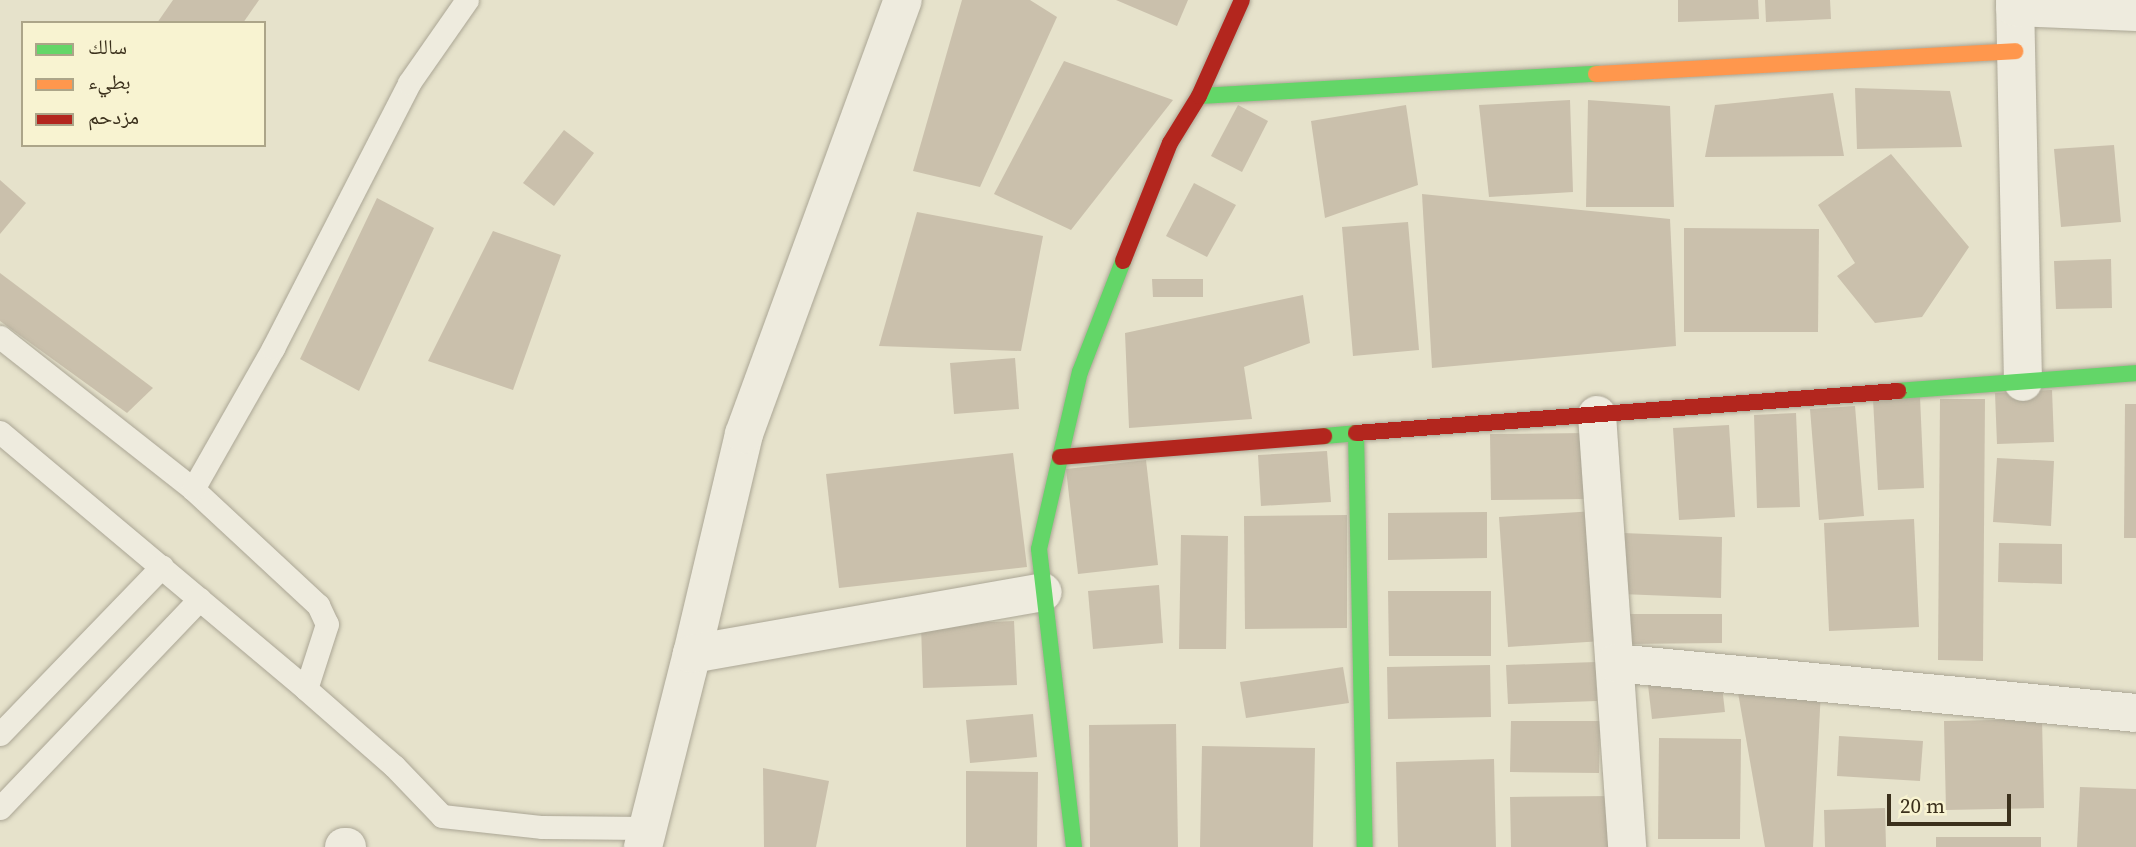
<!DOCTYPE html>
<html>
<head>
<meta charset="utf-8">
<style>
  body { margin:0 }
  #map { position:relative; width:2136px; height:847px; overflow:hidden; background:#e6e2cb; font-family:"Source Serif 4","Noto Naskh Arabic",serif }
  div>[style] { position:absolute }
  .building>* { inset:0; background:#cac0ac }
  .roads { filter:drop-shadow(0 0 2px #aba695) drop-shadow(0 0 2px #aba695) }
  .lane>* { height:23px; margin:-11.5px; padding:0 11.5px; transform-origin:11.5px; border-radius:11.5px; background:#eeebde }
  .street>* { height:38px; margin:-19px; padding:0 19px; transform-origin:19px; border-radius:19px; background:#eeebde }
  .fast>* { height:16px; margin:-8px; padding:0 8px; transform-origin:8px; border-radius:8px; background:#63d668 }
  .slow>* { height:16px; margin:-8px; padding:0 8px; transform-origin:8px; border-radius:8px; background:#ff974d }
  .jam>* { height:16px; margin:-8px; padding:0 8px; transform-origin:8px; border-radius:8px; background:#b3261e }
  span { translate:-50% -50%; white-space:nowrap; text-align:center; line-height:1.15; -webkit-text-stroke:5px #f8f3d1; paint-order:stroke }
  .legend { position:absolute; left:21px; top:21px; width:245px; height:126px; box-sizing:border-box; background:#f8f3d1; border:2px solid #aca589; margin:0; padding:9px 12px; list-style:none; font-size:21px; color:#3b301c }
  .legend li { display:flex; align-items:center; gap:14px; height:35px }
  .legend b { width:35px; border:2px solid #aca589 }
  .scale { position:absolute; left:1887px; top:794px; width:124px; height:32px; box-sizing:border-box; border:4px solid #3b301c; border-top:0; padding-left:9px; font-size:21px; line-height:24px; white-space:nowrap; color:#3b301c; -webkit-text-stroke:5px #f8f3d1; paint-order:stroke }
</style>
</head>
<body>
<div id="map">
  <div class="building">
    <div style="clip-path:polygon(173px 0,259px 0,243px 23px,157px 23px)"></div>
    <div style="clip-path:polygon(962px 0,1030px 0,1057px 17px,980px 187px,913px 171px)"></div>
    <div style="clip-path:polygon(1116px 0,1188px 0,1177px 26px)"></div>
    <div style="clip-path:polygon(1678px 0,1758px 0,1759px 19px,1678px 22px)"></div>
    <div style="clip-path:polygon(1765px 0,1830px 0,1831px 19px,1766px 22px)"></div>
    <div style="clip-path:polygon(1064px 61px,1173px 100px,1071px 230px,994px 194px)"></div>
    <div style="clip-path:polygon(1855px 88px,1950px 91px,1962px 147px,1857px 149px)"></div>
    <div style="clip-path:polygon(1833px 93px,1844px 156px,1705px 157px,1715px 105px)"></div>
    <div style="clip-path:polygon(1570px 100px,1573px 192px,1489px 197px,1479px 105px)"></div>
    <div style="clip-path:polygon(1588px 100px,1670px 106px,1674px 207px,1586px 207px)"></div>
    <div style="clip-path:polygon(1238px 105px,1268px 121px,1242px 172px,1211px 156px)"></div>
    <div style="clip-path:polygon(1406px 105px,1418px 185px,1325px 218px,1311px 121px)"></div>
    <div style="clip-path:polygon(564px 130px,594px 153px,554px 206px,523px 183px)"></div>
    <div style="clip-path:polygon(2114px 145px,2121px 222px,2061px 227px,2054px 149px)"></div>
    <div style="clip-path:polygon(1891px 154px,1969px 247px,1922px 317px,1875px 323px,1837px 276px,1855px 263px,1818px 205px)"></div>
    <div style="clip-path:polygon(0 180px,26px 203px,0 234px)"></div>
    <div style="clip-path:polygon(1194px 183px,1236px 205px,1207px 257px,1166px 236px)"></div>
    <div style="clip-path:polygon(1422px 194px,1670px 219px,1676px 346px,1432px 368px)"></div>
    <div style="clip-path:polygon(377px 198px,434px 228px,359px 391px,300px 359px)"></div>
    <div style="clip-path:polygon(917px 212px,1043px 236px,1021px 351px,879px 346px)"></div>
    <div style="clip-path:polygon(1408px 222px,1419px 350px,1353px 356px,1342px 227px)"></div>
    <div style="clip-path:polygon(1684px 228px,1819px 229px,1818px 332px,1684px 332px)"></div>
    <div style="clip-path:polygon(493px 231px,561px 255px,513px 390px,428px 361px)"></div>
    <div style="clip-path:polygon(2111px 259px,2112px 308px,2056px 309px,2054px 261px)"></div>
    <div style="clip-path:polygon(0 273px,153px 388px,127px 413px,0 321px)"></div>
    <div style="clip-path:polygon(1152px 279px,1203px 279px,1203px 297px,1153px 297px)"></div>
    <div style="clip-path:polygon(1303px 295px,1310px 343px,1244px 367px,1252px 419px,1129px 428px,1125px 333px)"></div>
    <div style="clip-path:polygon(1015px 358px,1019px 409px,954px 414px,950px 363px)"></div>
    <div style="clip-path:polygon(2052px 390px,2054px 442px,1997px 444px,1995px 393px)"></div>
    <div style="clip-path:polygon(1920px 397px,1924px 488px,1878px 490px,1873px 399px)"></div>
    <div style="clip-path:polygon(1940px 399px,1985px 399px,1983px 661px,1938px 660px)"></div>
    <div style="clip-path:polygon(2125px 404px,2136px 404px,2136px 538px,2124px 538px)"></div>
    <div style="clip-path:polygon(1855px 406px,1864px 516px,1819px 520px,1810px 409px)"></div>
    <div style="clip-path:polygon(1796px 413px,1800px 507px,1757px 508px,1754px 415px)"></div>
    <div style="clip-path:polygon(1729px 425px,1735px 517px,1679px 520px,1673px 428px)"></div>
    <div style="clip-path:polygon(1586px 433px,1587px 499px,1491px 500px,1490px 434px)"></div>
    <div style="clip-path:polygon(1327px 451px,1331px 502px,1261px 506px,1258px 455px)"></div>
    <div style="clip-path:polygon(1013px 453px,1027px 567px,839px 588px,826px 474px)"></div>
    <div style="clip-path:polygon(1997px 458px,2054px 461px,2051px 526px,1993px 522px)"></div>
    <div style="clip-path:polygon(1146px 460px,1158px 565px,1078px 574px,1066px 469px)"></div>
    <div style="clip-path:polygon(1595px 511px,1603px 641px,1508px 647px,1499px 517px)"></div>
    <div style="clip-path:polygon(1487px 512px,1487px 558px,1388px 560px,1388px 513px)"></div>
    <div style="clip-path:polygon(1347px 515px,1347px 628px,1245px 629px,1244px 516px)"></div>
    <div style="clip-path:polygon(1914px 519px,1919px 627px,1829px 631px,1824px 523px)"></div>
    <div style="clip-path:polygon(1623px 533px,1722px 537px,1721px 598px,1621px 594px)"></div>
    <div style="clip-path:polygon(1181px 535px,1228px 536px,1226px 649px,1179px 649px)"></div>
    <div style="clip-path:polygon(1999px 543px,2062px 544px,2062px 584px,1998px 582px)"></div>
    <div style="clip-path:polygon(1159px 585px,1163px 643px,1093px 649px,1088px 591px)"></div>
    <div style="clip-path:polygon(1388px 591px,1491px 591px,1491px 656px,1389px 656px)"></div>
    <div style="clip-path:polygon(1625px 614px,1722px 614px,1722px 643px,1625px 644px)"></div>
    <div style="clip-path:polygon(1014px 621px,1017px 685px,923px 688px,921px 625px)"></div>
    <div style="clip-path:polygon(1596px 662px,1597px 701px,1508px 704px,1506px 665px)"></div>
    <div style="clip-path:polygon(1490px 665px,1491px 717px,1388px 719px,1387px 667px)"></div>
    <div style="clip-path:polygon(1343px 667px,1349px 703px,1246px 718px,1240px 682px)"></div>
    <div style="clip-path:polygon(1721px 678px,1725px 712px,1652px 719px,1648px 685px)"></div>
    <div style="clip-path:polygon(1737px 687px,1821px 690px,1813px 847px,1765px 847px)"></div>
    <div style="clip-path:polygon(1033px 714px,1037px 757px,970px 763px,966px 720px)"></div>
    <div style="clip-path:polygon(2042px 719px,2044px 808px,1946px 810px,1944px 721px)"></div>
    <div style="clip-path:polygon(1511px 721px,1600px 721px,1599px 773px,1510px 772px)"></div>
    <div style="clip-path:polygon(1176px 724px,1178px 847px,1090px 847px,1089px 725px)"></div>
    <div style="clip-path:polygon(1839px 736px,1923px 741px,1920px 781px,1837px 776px)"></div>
    <div style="clip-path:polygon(1659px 738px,1741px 739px,1740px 839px,1658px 839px)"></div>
    <div style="clip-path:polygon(1202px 746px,1315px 748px,1313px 847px,1200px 847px)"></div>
    <div style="clip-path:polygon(1494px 759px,1496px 847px,1398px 847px,1396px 762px)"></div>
    <div style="clip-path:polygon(763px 768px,829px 781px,816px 847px,764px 847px)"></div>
    <div style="clip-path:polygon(966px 771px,1038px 772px,1037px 847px,966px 847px)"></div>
    <div style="clip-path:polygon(2080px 787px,2136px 789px,2136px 847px,2077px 847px)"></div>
    <div style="clip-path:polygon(1613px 796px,1615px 847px,1511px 847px,1510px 797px)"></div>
    <div style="clip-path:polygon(1885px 808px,1886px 847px,1825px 847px,1824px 810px)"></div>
    <div style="clip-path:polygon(1936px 837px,2041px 837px,2041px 847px,1936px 847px)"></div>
  </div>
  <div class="roads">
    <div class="lane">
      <div style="left:0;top:337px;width:246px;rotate:38.2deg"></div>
      <div style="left:193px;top:489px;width:171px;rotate:42.9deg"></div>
      <div style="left:318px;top:605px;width:21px;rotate:65deg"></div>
      <div style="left:327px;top:624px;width:68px;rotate:107.9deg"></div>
      <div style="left:0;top:432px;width:400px;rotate:40deg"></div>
      <div style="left:306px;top:689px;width:117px;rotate:41.2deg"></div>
      <div style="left:394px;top:766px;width:69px;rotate:46.2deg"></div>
      <div style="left:442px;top:816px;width:101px;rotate:6.3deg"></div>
      <div style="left:542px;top:827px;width:103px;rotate:0.6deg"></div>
      <div style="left:193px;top:489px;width:162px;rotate:-60.4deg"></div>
      <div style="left:273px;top:348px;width:298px;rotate:-62.8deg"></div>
      <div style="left:409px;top:83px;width:101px;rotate:-55.1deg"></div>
      <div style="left:0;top:734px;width:233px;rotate:-46deg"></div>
      <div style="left:0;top:808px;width:289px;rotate:-46.3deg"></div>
    </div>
    <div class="street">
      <div style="left:2015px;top:0;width:382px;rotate:88.8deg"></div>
      <div style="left:2015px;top:7px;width:121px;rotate:2.4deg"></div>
      <div style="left:1597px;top:415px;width:433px;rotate:86deg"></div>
      <div style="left:692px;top:654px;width:226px;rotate:-76.7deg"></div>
      <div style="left:744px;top:434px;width:462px;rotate:-69.9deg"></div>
      <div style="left:1615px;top:663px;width:523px;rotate:5.48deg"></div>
      <div style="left:344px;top:847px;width:3px"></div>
      <div style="left:643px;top:847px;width:199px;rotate:-75.8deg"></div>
      <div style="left:692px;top:654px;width:356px;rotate:-10deg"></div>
    </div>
    <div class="fast">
      <div style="left:1199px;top:96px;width:398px;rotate:-3.2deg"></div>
      <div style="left:1898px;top:391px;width:239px;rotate:-4.3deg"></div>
      <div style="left:1324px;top:436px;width:32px;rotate:-5deg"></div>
      <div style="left:1356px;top:433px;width:414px;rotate:88.8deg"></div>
      <div style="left:1074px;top:847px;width:300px;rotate:-96.7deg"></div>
      <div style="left:1039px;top:549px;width:182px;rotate:-77deg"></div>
      <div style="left:1080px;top:372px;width:119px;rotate:-68.8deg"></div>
    </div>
    <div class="slow">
      <div style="left:1596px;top:74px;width:420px;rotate:-3.1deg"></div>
    </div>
    <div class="jam">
      <div style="left:1123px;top:261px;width:127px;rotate:-68.3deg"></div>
      <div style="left:1170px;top:143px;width:55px;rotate:-58.3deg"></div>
      <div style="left:1199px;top:96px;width:105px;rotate:-65.9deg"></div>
      <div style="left:1356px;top:433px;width:544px;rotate:-4.43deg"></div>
      <div style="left:1060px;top:457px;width:265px;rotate:-4.5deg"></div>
    </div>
  </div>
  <ul class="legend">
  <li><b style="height:9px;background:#63d668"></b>سالك</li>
  <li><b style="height:9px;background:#ff974d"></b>بطيء</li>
  <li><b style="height:9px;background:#b3261e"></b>مزدحم</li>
  </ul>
  <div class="scale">20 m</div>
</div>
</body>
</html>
